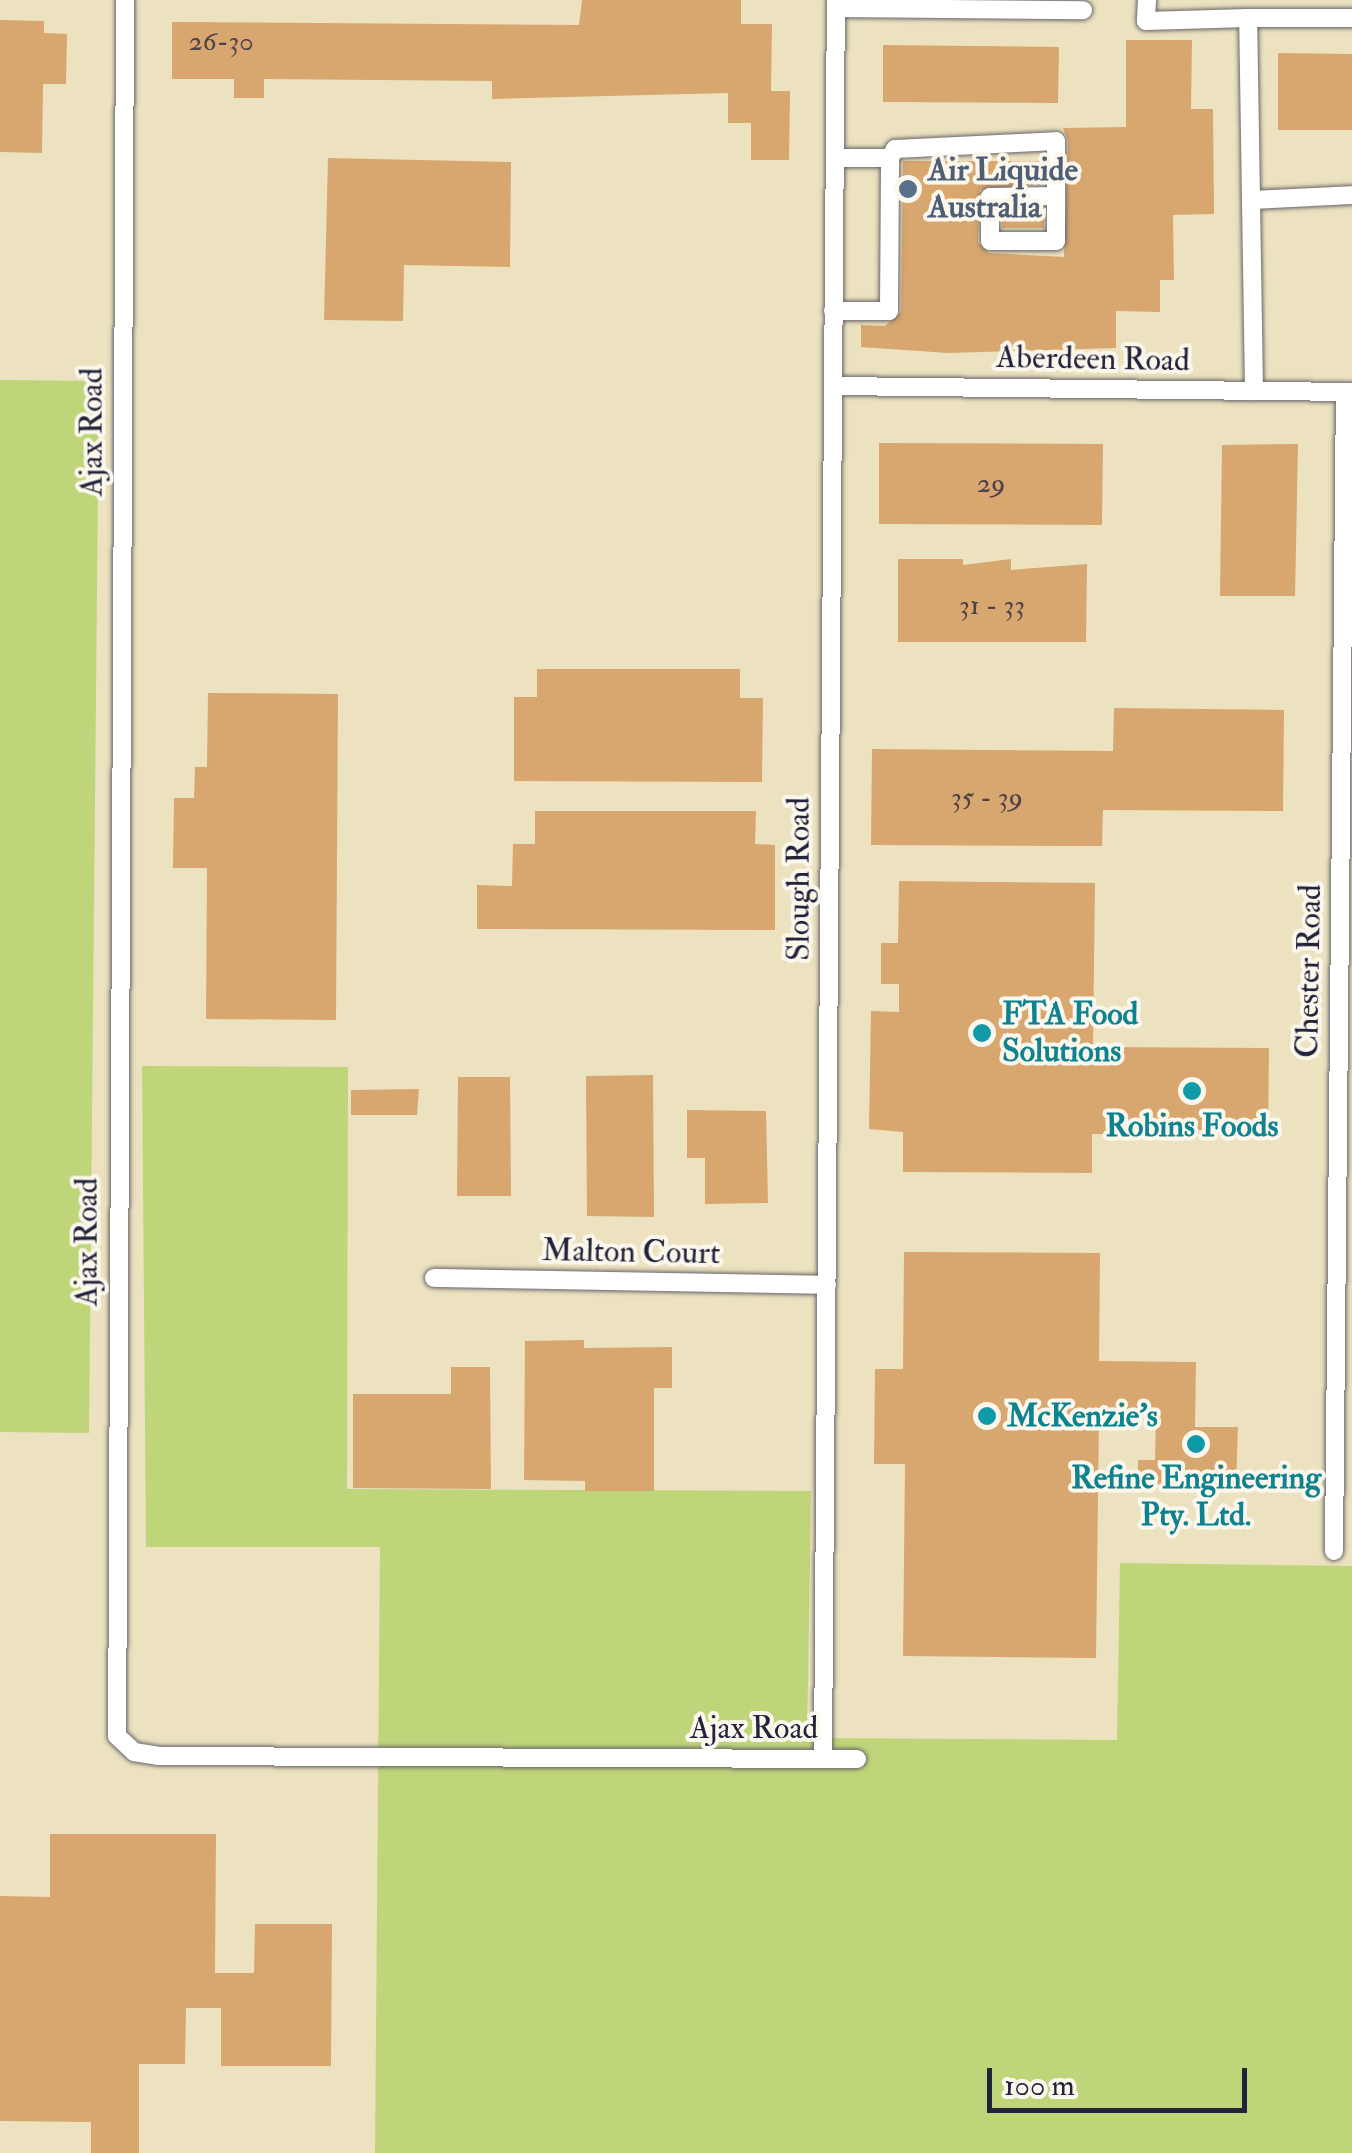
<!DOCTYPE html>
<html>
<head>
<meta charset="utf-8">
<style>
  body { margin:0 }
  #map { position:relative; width:1352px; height:2153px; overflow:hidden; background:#ece2c0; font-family:"IM FELL Double Pica",serif }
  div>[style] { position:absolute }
  .green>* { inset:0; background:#bfd57a }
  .building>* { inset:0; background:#d8a66f }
  .roads { filter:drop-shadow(0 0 2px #69656a) drop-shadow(0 0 2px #69656a) }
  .minor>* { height:18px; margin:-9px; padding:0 9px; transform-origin:9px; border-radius:9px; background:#fff }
  .dots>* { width:28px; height:28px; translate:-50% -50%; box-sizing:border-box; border:5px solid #fbf7ec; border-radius:50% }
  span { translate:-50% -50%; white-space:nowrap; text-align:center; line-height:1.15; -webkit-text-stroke:8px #fbf7ec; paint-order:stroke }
  .number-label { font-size:28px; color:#504348 }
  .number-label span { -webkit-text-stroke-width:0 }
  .service-label { font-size:32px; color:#4e5e75; font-weight:700 }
  .left { translate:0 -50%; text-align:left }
  .street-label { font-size:32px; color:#22223b }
  .culture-label { font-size:32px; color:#0d838f; font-weight:700 }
  .scale { position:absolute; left:987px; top:2068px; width:260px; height:45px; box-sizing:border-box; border:5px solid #22223b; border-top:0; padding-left:12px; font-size:30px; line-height:35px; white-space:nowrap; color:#22223b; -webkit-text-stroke:8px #fbf7ec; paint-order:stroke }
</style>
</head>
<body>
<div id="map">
  <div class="green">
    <div style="clip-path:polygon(0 380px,99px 381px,89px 1433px,0 1432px)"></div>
    <div style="clip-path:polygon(142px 1066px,348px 1067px,347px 1489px,811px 1491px,807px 1738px,1117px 1740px,1120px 1563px,1352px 1566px,1352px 2153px,375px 2153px,380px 1547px,146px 1547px)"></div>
  </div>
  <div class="building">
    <div style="clip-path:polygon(582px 0,741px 0,741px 24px,772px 24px,771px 91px,790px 91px,789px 160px,751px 160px,751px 123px,728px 123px,728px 93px,492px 99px,492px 81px,264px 79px,264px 98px,234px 98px,234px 79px,172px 79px,172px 22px,579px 25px)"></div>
    <div style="clip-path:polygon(0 20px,44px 21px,44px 33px,67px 34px,66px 84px,43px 84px,42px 153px,0 152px)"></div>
    <div style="clip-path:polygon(1126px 40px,1192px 40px,1191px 109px,1213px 109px,1214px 214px,1173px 215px,1174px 280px,1160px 280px,1160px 312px,1116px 311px,1116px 348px,948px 353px,861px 347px,861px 325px,885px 326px,901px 312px,903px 161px,1044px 161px,1044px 184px,980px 190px,978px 242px,989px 253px,1064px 257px,1068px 141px,1063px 128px,1126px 127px)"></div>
    <div style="clip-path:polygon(883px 45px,1059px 47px,1058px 103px,883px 102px)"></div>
    <div style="clip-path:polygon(1278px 53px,1352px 54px,1352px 130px,1278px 130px)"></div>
    <div style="clip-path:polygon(328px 158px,511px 162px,510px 267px,404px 265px,403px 321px,324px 320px)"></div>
    <div style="clip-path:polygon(1002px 209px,1044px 209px,1044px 228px,1002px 228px)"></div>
    <div style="clip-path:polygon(879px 443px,1103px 444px,1102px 525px,879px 524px)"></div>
    <div style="clip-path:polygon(1298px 444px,1295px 596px,1220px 596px,1222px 445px)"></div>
    <div style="clip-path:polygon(898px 559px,963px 559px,963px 565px,1011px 559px,1011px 570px,1087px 564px,1086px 642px,898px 642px)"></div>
    <div style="clip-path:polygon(537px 669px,740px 669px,740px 698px,763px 698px,762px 782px,514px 781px,514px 697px,537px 697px)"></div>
    <div style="clip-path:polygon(208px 693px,338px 694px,336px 1020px,206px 1019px,207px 868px,173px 868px,174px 798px,194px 798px,195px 767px,207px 767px)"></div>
    <div style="clip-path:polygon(1114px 708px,1284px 710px,1283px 811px,1103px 810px,1102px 846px,871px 845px,872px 749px,1113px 751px)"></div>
    <div style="clip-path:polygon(535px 811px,756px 811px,755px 844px,775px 845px,775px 930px,477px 929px,477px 885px,512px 886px,513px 844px,535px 844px)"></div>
    <div style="clip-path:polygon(899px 881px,1095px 883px,1093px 1047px,1269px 1048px,1268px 1135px,1092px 1134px,1092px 1173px,903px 1172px,903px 1132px,869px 1129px,871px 1011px,899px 1012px,899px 984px,881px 984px,881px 943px,898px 943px)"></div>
    <div style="clip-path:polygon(653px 1075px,654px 1217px,587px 1216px,586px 1076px)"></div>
    <div style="clip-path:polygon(458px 1077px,510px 1077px,511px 1196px,457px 1196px)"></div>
    <div style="clip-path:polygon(419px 1089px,417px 1115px,351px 1115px,351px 1090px)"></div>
    <div style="clip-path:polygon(687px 1110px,766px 1111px,768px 1203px,705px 1204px,705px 1158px,687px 1158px)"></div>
    <div style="clip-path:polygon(904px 1252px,1100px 1253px,1099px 1361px,1196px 1362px,1195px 1427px,1238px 1427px,1236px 1485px,1138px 1484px,1138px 1460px,1155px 1460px,1156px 1416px,1099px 1416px,1096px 1658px,903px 1656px,905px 1464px,874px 1464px,875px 1369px,903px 1369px)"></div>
    <div style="clip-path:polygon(584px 1340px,584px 1348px,672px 1347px,672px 1388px,654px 1388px,654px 1491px,585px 1491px,585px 1481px,524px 1480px,525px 1341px)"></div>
    <div style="clip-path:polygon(451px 1367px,490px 1367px,491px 1489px,353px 1488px,353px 1394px,451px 1394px)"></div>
    <div style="clip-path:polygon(50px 1834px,216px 1834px,215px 1973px,254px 1973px,255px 1924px,332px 1924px,331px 2066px,221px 2066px,221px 2008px,186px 2008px,185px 2064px,139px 2064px,139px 2153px,91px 2153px,91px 2122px,0 2121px,0 1896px,50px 1897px)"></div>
  </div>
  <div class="roads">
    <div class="minor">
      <div style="left:125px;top:0;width:1736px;rotate:90.26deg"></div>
      <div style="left:117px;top:1736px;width:23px;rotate:43deg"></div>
      <div style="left:134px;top:1752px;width:24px;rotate:9deg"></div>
      <div style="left:158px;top:1756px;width:699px;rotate:0.25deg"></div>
      <div style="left:1147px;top:0;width:21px;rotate:93deg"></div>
      <div style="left:1146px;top:21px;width:102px;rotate:-1.7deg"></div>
      <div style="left:836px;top:8px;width:247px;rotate:0.5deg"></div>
      <div style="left:890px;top:158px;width:10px;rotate:-61deg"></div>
      <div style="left:895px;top:149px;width:161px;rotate:-2.8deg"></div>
      <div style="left:1056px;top:141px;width:100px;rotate:90deg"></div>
      <div style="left:1056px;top:241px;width:66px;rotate:180deg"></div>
      <div style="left:990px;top:241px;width:44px;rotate:-90deg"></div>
      <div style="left:990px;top:197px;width:66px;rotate:-0.9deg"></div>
      <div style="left:1251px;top:200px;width:101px;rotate:-2.8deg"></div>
      <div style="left:833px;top:311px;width:56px"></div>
      <div style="left:889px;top:311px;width:153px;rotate:-89.6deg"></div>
      <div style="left:890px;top:158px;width:55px;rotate:180deg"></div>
      <div style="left:833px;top:386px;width:519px;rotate:0.66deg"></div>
      <div style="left:1254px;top:391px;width:373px;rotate:-90.9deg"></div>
      <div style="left:1248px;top:18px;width:104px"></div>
      <div style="left:434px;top:1278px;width:393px;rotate:1deg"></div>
      <div style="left:1334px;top:1551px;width:1159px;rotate:-89.46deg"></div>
      <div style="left:823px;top:1759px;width:1759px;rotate:-89.58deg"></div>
    </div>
  </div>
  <div class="dots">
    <div style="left:908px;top:189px;background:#5c6f8a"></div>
    <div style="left:982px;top:1033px;background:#0f9aa8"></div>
    <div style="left:1192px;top:1091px;background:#0f9aa8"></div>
    <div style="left:987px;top:1416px;background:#0f9aa8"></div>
    <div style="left:1196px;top:1444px;background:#0f9aa8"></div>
  </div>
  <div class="number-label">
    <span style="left:221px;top:42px">26-30</span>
    <span style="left:991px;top:484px">29</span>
    <span style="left:992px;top:606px">31 - 33</span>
    <span style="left:987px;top:798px">35 - 39</span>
  </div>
  <div class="service-label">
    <span class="left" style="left:928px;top:189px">Air Liquide<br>Australia</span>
  </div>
  <div class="street-label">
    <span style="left:1093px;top:359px;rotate:1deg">Aberdeen Road</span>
    <span style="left:92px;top:432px;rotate:-90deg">Ajax Road</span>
    <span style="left:799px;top:879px;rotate:-90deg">Slough Road</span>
    <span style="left:1309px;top:971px;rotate:-89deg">Chester Road</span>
    <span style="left:87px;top:1242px;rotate:-90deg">Ajax Road</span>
    <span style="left:631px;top:1252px;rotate:1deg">Malton Court</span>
    <span style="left:754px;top:1728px">Ajax Road</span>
  </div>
  <div class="culture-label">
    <span class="left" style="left:1002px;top:1033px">FTA Food<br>Solutions</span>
    <span style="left:1192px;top:1126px">Robins Foods</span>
    <span class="left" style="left:1007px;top:1416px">McKenzie's</span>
    <span style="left:1196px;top:1497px">Refine Engineering<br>Pty. Ltd.</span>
  </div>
  <div class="scale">100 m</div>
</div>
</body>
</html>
